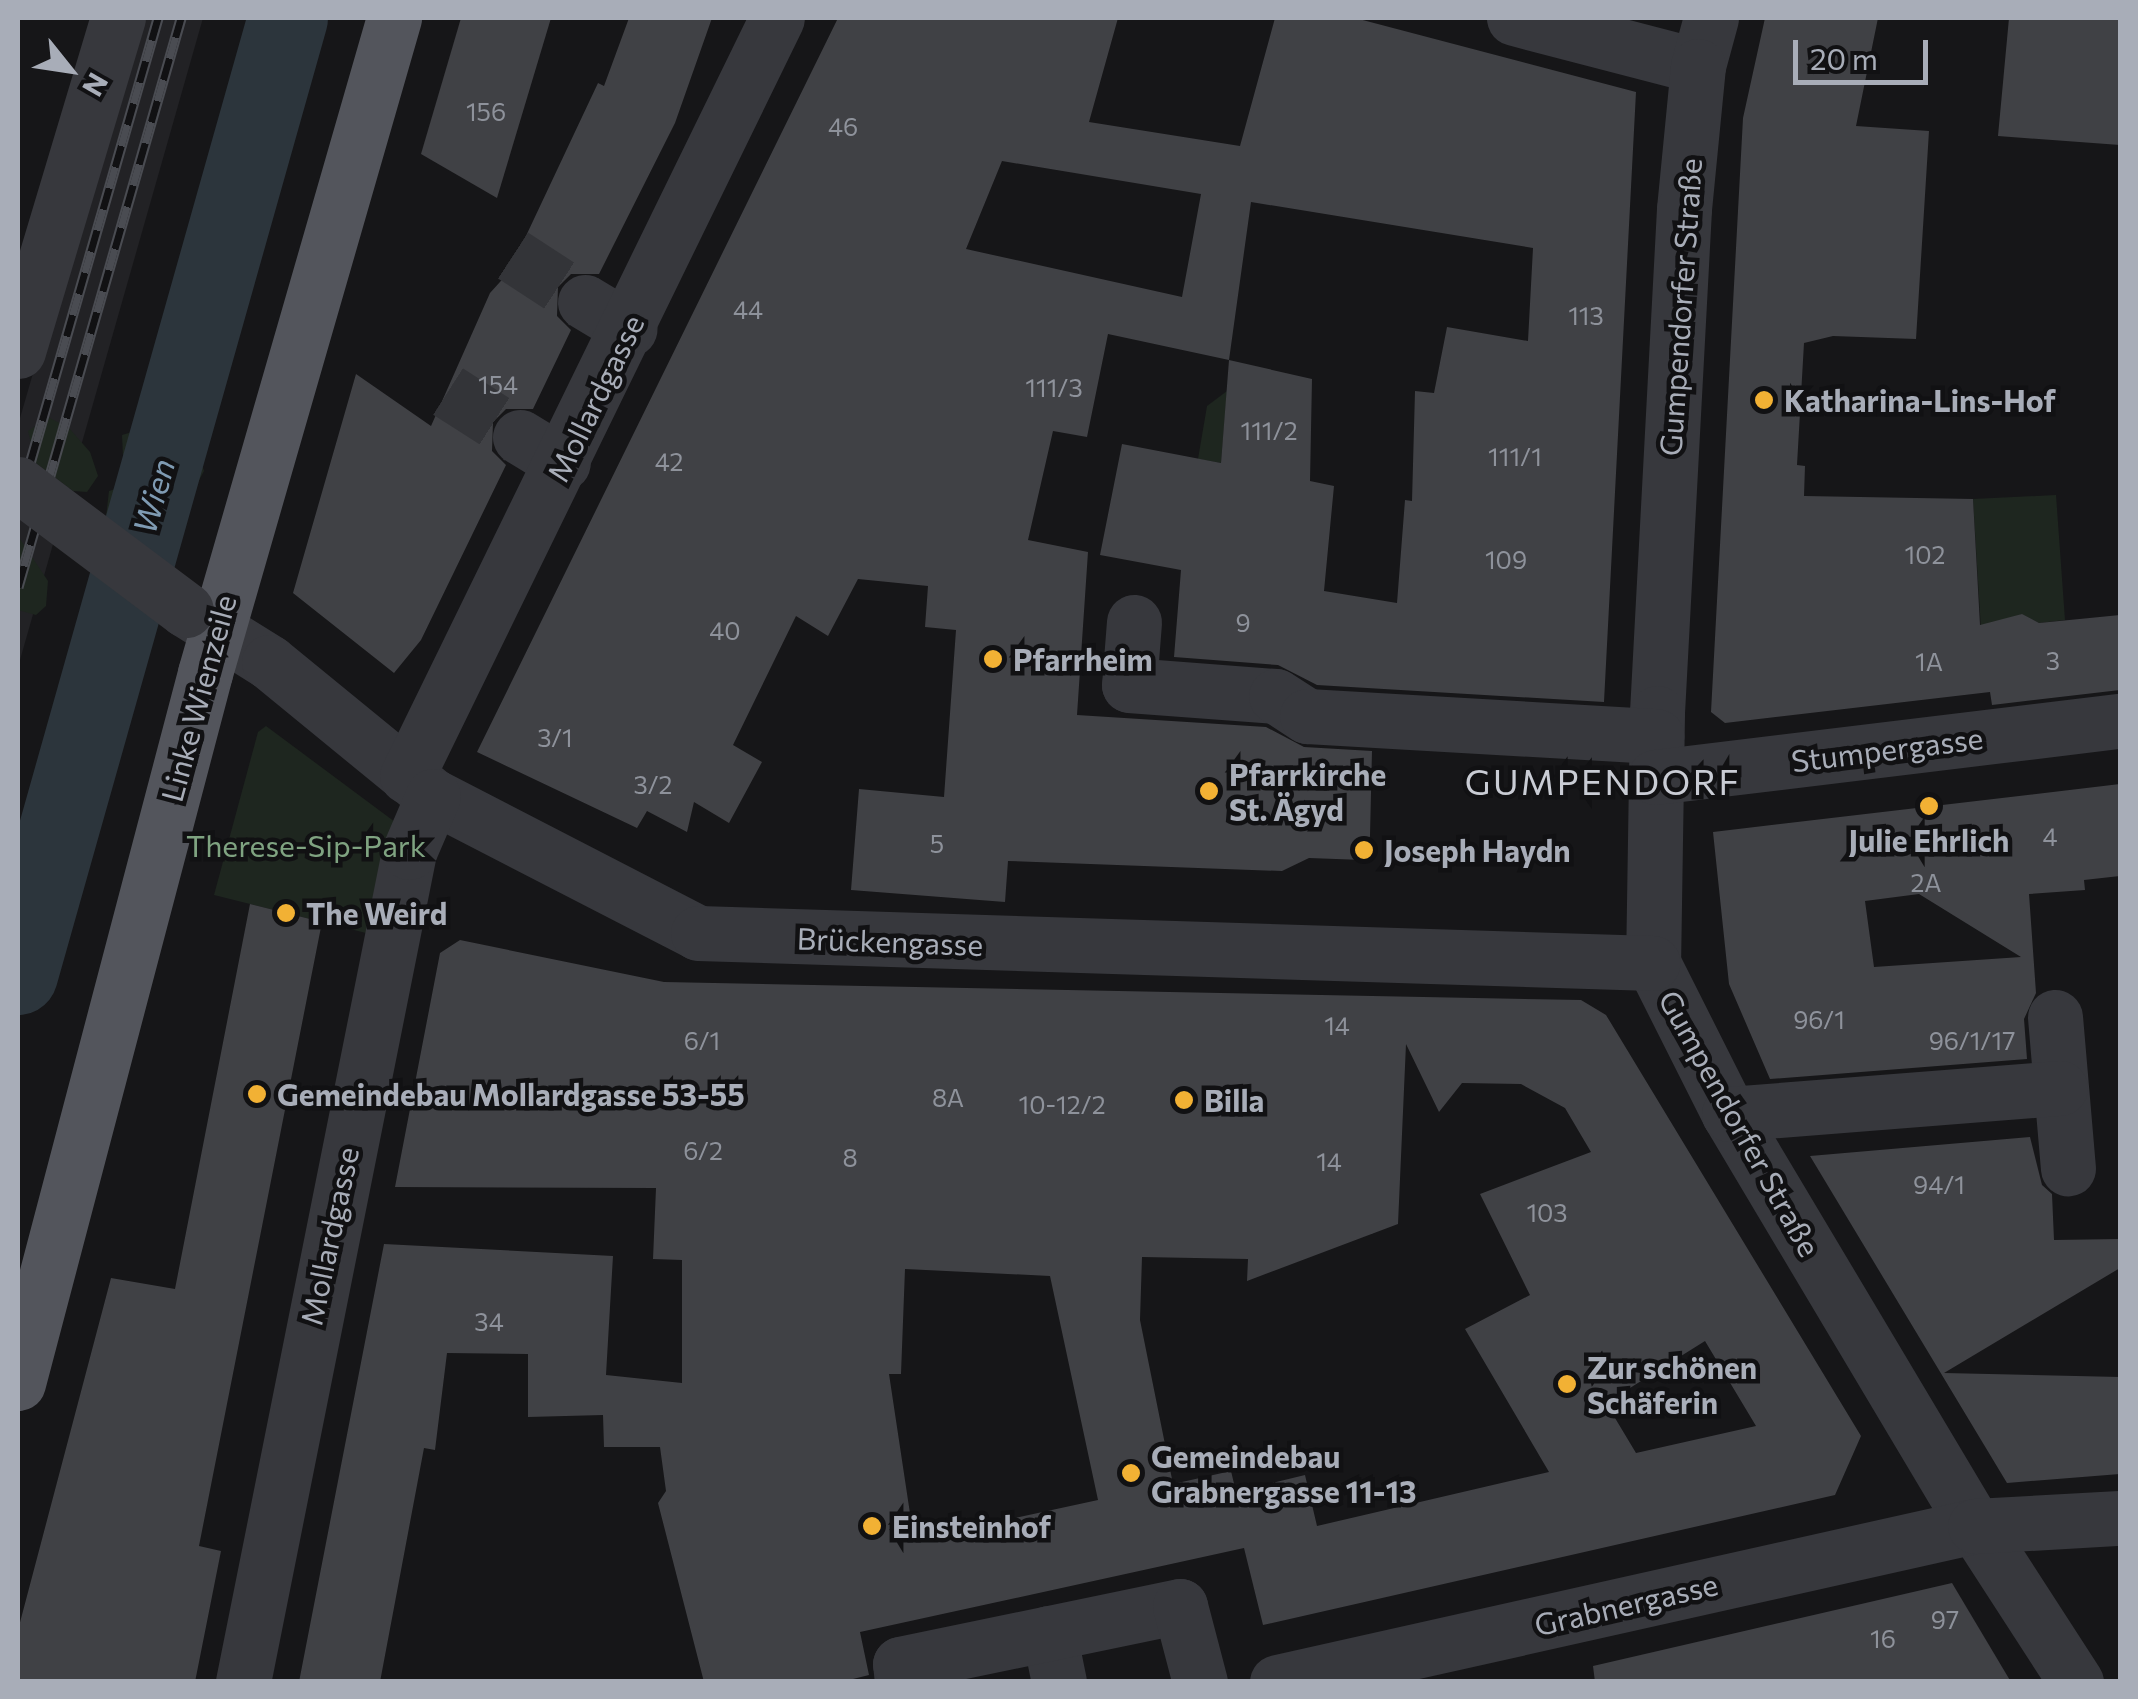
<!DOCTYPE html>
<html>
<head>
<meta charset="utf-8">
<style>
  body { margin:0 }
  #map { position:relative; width:2138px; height:1699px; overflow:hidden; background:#161618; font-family:Commissioner,sans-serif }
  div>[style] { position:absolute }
  .built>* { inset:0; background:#222225 }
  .green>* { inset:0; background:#1e261f }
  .river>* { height:80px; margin:-40px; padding:0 40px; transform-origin:40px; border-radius:40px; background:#2c353c }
  .building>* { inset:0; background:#404145 }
  .minor-tunnel>* { height:55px; margin-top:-27.5px; transform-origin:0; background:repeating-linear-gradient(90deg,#333438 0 55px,transparent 0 83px) }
  .minor>* { height:55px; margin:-27.5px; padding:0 27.5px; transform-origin:27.5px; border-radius:27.5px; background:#37383d }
  .major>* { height:55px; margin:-27.5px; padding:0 27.5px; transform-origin:27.5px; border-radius:27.5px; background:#53555c }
  .rail>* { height:11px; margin-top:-5.5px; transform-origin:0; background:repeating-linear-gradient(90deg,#111113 0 22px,#4a4c52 0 44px); box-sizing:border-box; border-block:2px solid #4a4c52 }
  .minor-bridge>* { height:55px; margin:-27.5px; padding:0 27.5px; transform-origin:27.5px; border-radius:27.5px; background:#37383d }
  .dots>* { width:28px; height:28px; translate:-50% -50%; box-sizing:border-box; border:5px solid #111113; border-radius:50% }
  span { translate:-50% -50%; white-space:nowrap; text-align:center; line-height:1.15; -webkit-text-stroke:9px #111113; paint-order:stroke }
  .number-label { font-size:25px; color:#8e929b }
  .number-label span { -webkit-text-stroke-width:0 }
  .street-label { font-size:30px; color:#a8adb8 }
  .poi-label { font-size:30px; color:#a8adb8; font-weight:700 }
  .left { translate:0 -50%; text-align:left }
  .park-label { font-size:30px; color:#7fa381 }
  .water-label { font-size:32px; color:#7f9bb3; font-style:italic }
  .quarter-label { font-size:35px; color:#c9ccd4; letter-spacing:2.5px }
  .frame { position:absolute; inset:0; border:20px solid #a8adb8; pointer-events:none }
  .north { position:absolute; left:20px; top:20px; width:100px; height:100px; -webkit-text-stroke:8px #111113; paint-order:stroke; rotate:120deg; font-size:28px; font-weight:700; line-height:40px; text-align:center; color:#a8adb8 }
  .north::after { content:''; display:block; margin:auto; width:35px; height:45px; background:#a8adb8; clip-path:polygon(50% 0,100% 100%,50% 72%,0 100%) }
  .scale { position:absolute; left:1793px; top:40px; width:135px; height:45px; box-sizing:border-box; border:5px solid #a8adb8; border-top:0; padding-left:12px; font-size:30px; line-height:35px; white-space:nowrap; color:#a8adb8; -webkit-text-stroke:8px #111113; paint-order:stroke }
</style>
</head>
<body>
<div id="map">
  <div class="built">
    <div style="clip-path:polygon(136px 18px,203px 18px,18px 667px,18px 425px)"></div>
  </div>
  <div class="green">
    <div style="clip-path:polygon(1227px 391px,1221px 463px,1198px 459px,1207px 406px)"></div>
    <div style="clip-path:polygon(48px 417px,69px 428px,90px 452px,98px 476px,87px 492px,73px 491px,36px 463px,28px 431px)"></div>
    <div style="clip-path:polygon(152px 426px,199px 456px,204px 471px,197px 484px,157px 483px,123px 457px,122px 435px)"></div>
    <div style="clip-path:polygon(125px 486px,151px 499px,171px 521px,178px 542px,164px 560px,106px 517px,109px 491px)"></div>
    <div style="clip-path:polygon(2056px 495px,2065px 620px,2039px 623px,2021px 614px,2009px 626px,1981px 629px,1973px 499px)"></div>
    <div style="clip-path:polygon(18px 536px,48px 581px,46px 606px,36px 615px,18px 610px)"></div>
    <div style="clip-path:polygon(266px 726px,395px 822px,370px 934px,214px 895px,258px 732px)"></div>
  </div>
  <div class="river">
    <div style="left:18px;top:975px;width:994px;rotate:-74.24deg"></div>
  </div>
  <div class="building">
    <div style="clip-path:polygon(461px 18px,551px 18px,497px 198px,421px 154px)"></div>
    <div style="clip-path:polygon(629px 18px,712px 18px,675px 123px,599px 274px,571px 274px,558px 287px,557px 316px,571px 330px,533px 409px,506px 409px,493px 422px,492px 451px,506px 465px,421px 640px,394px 673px,293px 593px,356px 374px,431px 426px,490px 293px,509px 272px,598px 83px,604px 86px)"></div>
    <div style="clip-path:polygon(evenodd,838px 18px,1118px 18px,1089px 122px,1240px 146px,1275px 18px,1355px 18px,1636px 92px,1604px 702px,1317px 685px,1278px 665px,1174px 657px,1181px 570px,1100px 555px,1122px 444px,1221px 463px,1229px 360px,1108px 334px,1087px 437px,1053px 431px,1028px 540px,1088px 552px,1077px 715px,1266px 727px,1304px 747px,1372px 751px,1370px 836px,1363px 860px,1309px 858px,1282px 871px,1008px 861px,1005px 902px,851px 890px,859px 789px,944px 797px,956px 630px,925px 627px,928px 586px,858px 579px,828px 636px,796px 616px,733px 745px,762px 762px,729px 823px,694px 802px,687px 832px,647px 811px,637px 828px,477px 752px,838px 18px,1002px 161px,1201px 194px,1182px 297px,966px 249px,1002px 161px,838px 18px,1251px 202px,1533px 248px,1528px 341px,1447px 327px,1434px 393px,1415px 391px,1412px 501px,1405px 500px,1397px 603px,1324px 591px,1334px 486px,1310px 481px,1312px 379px,1229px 360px,1251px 202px)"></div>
    <div style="clip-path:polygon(1765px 18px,1878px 18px,1856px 126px,1929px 131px,1916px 339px,1833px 336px,1804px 343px,1797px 465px,1805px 466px,1804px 496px,1973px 499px,1980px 625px,2022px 614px,2039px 623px,2120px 615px,2120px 690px,1992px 705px,1990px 692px,1725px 723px,1711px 712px,1743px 118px)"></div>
    <div style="clip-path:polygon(2009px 18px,2120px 18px,2120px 145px,1998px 136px)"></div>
    <div style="clip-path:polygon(evenodd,2120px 784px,2120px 876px,2084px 880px,2085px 890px,2029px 894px,2036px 993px,2024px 1019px,2027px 1059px,1770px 1079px,1729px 984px,1713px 832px,2120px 784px,1919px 894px,2021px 957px,1874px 967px,1865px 901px,1919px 894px)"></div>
    <div style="clip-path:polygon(250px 904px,322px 922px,199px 1546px,221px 1551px,195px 1682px,18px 1682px,18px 1630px,111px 1278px,175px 1289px)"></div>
    <div style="clip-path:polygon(evenodd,460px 940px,664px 982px,1581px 1000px,1606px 1015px,1861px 1436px,1835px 1495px,1263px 1625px,1244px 1548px,860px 1632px,869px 1675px,841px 1682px,704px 1682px,658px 1503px,666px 1491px,660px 1447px,604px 1447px,603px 1415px,528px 1417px,528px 1354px,447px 1353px,435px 1450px,424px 1448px,380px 1682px,299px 1682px,384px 1244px,613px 1256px,606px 1375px,682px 1383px,682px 1260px,653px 1259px,656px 1188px,395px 1187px,440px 953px,460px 940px,1406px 1044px,1439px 1112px,1462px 1083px,1521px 1084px,1565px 1108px,1591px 1152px,1480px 1194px,1530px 1295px,1465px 1329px,1549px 1472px,1317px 1526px,1305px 1475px,1236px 1492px,1231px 1471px,1173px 1484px,1140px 1320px,1142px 1257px,1248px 1259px,1247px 1281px,1398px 1224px,1406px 1044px,460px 940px,905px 1269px,1050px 1276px,1098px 1500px,914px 1540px,889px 1374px,901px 1374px,905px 1269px,460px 940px,1705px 1341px,1756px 1426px,1636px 1453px,1606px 1403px,1705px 1341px)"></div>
    <div style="clip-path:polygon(2030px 1137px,2042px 1185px,2052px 1194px,2054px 1240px,2120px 1239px,2120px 1268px,1944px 1373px,2120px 1377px,2120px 1474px,2007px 1483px,1810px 1156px)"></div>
    <div style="clip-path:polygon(1952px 1583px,2011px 1682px,1595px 1682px,1593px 1666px)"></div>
  </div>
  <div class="minor-tunnel">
    <div style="left:513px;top:255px;width:86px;rotate:33.1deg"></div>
    <div style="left:448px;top:391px;width:85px;rotate:32.6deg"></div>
  </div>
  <div class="minor">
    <div style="left:1514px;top:18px;width:190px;rotate:14.6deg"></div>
    <div style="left:1711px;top:18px;width:50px;rotate:105.2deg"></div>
    <div style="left:1698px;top:66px;width:144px;rotate:95.6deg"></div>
    <div style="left:1684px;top:209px;width:505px;rotate:93.07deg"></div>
    <div style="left:1657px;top:713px;width:250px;rotate:90.9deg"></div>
    <div style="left:1653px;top:963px;width:169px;rotate:63.3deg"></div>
    <div style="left:1729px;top:1114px;width:480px;rotate:59.2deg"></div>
    <div style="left:1975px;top:1526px;width:186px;rotate:57.1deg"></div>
    <div style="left:585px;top:302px;width:52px;rotate:31deg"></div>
    <div style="left:18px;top:351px;width:348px;rotate:-73.3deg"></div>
    <div style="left:520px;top:437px;width:50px;rotate:31.2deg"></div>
    <div style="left:186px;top:610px;width:98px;rotate:32.1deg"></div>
    <div style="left:269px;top:662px;width:212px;rotate:39.3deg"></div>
    <div style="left:433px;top:796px;width:298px;rotate:27.3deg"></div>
    <div style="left:698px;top:933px;width:955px;rotate:1.8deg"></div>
    <div style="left:1134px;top:622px;width:63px;rotate:94.5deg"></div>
    <div style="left:1129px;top:685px;width:147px;rotate:4.3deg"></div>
    <div style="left:1276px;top:696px;width:37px;rotate:33deg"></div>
    <div style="left:1307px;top:716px;width:350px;rotate:3.3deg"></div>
    <div style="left:407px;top:776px;width:843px;rotate:-63.98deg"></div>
    <div style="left:1655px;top:777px;width:468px;rotate:-6.9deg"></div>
    <div style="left:2055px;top:1017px;width:152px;rotate:85.1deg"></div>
    <div style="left:1729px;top:1114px;width:332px;rotate:-4.5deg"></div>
    <div style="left:1049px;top:1633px;width:50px;rotate:78.5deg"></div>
    <div style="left:243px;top:1682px;width:846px;rotate:-78.69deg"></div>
    <div style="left:409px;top:852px;width:61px;rotate:-66.8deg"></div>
    <div style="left:902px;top:1682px;width:18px;rotate:-96deg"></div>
    <div style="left:900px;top:1664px;width:286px;rotate:-11.7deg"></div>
    <div style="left:1180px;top:1606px;width:79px;rotate:75.3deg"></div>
    <div style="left:1277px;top:1682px;width:715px;rotate:-12.6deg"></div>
    <div style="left:1975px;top:1526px;width:145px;rotate:-3.2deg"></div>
  </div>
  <div class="major">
    <div style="left:18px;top:1383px;width:734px;rotate:-75.24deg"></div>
    <div style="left:205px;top:673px;width:682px;rotate:-73.9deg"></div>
  </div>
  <div class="rail">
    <div style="left:18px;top:505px;width:507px;rotate:-73.96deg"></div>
    <div style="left:18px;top:587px;width:592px;rotate:-74.01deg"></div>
  </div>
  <div class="minor-bridge">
    <div style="left:18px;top:484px;width:210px;rotate:36.9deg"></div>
  </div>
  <div class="dots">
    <div style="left:1764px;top:400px;background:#f2b134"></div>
    <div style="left:993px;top:659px;background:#f2b134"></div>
    <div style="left:1209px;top:791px;background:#f2b134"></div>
    <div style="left:1929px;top:806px;background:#f2b134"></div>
    <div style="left:1364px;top:850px;background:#f2b134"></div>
    <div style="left:286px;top:913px;background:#f2b134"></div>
    <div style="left:257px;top:1094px;background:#f2b134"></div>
    <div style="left:1184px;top:1100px;background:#f2b134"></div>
    <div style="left:1567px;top:1384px;background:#f2b134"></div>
    <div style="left:1131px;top:1473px;background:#f2b134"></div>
    <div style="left:872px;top:1526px;background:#f2b134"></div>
  </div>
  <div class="number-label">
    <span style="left:486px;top:111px">156</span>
    <span style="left:843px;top:126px">46</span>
    <span style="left:748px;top:309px">44</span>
    <span style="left:1586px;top:315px">113</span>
    <span style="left:498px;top:384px">154</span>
    <span style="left:1054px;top:387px">111/3</span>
    <span style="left:1269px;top:430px">111/2</span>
    <span style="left:1515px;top:456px">111/1</span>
    <span style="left:669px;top:461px">42</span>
    <span style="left:1925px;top:554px">102</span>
    <span style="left:1506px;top:559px">109</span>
    <span style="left:1243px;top:622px">9</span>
    <span style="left:725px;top:630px">40</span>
    <span style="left:2053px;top:660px">3</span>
    <span style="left:1929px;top:661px">1A</span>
    <span style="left:555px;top:737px">3/1</span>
    <span style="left:653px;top:784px">3/2</span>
    <span style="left:2050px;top:836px">4</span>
    <span style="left:937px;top:843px">5</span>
    <span style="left:1926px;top:882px">2A</span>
    <span style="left:1819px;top:1019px">96/1</span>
    <span style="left:1337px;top:1025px">14</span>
    <span style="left:702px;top:1040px">6/1</span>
    <span style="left:1972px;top:1040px">96/1/17</span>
    <span style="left:948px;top:1097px">8A</span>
    <span style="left:1062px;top:1104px">10-12/2</span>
    <span style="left:703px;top:1150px">6/2</span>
    <span style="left:850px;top:1157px">8</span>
    <span style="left:1329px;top:1161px">14</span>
    <span style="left:1939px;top:1184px">94/1</span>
    <span style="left:1547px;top:1212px">103</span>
    <span style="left:489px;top:1321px">34</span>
    <span style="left:1945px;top:1619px">97</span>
    <span style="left:1883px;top:1638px">16</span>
  </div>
  <div class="street-label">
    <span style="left:1680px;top:307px;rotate:-86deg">Gumpendorfer Straße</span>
    <span style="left:595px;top:398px;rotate:-64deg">Mollardgasse</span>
    <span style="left:198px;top:698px;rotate:-75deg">Linke Wienzeile</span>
    <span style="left:1887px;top:749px;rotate:-7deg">Stumpergasse</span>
    <span style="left:890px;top:941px;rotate:2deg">Brückengasse</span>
    <span style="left:1740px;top:1123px;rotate:61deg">Gumpendorfer Straße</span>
    <span style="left:329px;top:1236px;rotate:-78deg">Mollardgasse</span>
    <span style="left:1626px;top:1604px;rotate:-13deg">Grabnergasse</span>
  </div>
  <div class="poi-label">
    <span class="left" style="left:1784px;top:400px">Katharina-Lins-Hof</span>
    <span class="left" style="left:1013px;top:659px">Pfarrheim</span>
    <span class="left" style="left:1229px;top:791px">Pfarrkirche<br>St. Ägyd</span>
    <span style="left:1929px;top:840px">Julie Ehrlich</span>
    <span class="left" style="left:1384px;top:850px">Joseph Haydn</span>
    <span class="left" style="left:306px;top:913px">The Weird</span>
    <span class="left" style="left:277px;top:1094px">Gemeindebau Mollardgasse 53-55</span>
    <span class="left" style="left:1204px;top:1100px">Billa</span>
    <span class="left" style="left:1587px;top:1384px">Zur schönen<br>Schäferin</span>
    <span class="left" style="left:1151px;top:1473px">Gemeindebau<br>Grabnergasse 11-13</span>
    <span class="left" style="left:892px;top:1526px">Einsteinhof</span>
  </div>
  <div class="park-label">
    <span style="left:306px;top:845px">Therese-Sip-Park</span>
  </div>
  <div class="water-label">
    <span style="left:153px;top:496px;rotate:-74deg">Wien</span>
  </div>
  <div class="quarter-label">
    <span style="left:1603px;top:781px">GUMPENDORF</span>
  </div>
  <div class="frame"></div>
  <div class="north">N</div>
  <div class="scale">20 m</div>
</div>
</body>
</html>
